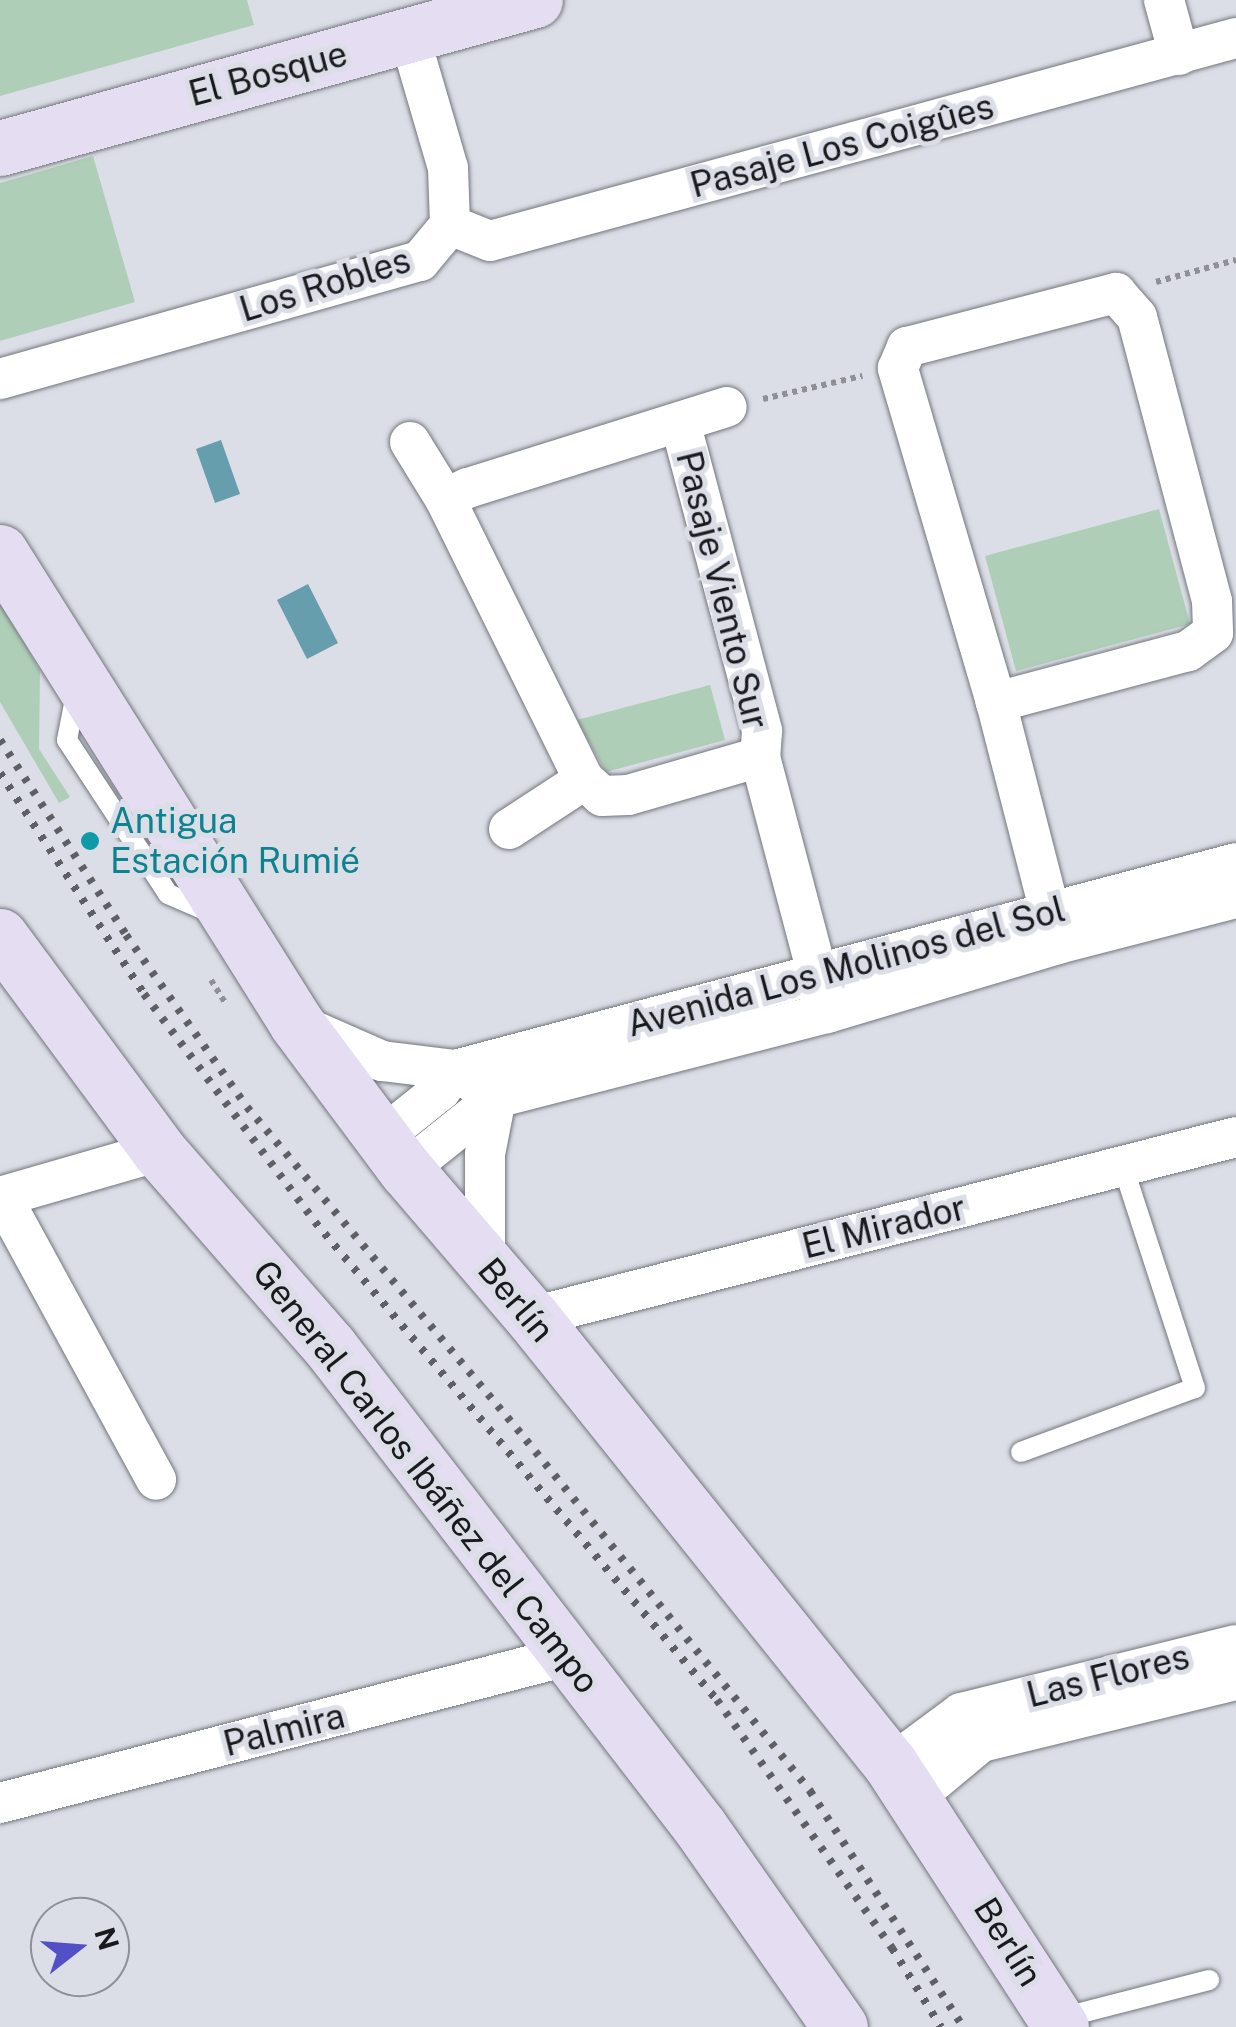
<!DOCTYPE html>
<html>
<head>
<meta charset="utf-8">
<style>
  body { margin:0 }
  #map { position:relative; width:1236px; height:2027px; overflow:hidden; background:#dbdee6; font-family:"Public Sans",sans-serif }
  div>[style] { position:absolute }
  .green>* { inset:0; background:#afceb7 }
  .water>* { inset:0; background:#669eae }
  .path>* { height:6px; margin-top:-3px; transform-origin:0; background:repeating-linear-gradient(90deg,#8e9096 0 5px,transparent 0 10px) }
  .roads { filter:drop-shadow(0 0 2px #73767d) drop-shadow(0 0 2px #73767d) }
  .lane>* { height:20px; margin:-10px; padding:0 10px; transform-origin:10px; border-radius:10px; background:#fff }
  .street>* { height:40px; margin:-20px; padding:0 20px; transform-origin:20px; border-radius:20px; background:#fff }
  .secondary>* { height:55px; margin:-27.5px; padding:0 27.5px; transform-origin:27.5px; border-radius:27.5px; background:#e5ddf1 }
  .rail>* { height:8px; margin-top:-4px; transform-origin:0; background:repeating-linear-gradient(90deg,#5e5f64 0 5px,transparent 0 15px) }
  .dots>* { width:28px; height:28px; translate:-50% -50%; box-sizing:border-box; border:5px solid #dbdee6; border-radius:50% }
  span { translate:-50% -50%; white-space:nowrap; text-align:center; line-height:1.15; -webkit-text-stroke:10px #dbdee6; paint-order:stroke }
  .street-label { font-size:35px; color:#191a1d }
  .culture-label { font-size:35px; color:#0d838f }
  .left { translate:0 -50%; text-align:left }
  .north { position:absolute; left:30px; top:1897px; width:100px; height:100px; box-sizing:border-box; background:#dbdee6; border:2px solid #8d9096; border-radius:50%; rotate:73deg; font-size:28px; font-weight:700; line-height:40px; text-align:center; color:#191a1d }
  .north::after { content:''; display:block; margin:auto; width:35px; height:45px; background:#534fc6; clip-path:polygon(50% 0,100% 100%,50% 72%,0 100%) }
</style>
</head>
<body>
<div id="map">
  <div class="green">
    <div style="clip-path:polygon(0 0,247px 0,254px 25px,0 96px)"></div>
    <div style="clip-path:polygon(93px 156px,135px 302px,0 341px,0 183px)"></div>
    <div style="clip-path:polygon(1159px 509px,1190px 624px,1016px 671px,985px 556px)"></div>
    <div style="clip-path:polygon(0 600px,40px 671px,39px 749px,70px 797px,59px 803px,0 702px)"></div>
    <div style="clip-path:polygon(710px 685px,725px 740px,606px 772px,577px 720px)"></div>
  </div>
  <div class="water">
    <div style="clip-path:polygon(221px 440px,240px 494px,215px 503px,196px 449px)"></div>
    <div style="clip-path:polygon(308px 584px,338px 643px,307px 659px,277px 600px)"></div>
  </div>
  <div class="path">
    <div style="left:1156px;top:282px;width:83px;rotate:-15.4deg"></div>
    <div style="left:763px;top:399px;width:102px;rotate:-13.1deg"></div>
    <div style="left:211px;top:980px;width:28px;rotate:58deg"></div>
  </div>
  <div class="roads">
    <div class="lane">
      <div style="left:76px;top:694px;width:47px;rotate:101.1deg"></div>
      <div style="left:67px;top:740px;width:184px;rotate:56.7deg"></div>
      <div style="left:168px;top:894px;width:50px;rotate:23.5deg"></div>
      <div style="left:1021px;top:1452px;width:185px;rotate:-20.2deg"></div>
      <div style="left:1195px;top:1388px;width:233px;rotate:-108deg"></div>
      <div style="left:1061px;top:2018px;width:153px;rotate:-14.4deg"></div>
    </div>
    <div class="street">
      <div style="left:1164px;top:0;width:57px;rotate:74.7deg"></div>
      <div style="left:450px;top:225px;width:43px;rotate:21.8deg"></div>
      <div style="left:490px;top:241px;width:773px;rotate:-15.22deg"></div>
      <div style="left:1116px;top:293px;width:32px;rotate:49deg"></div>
      <div style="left:1137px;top:317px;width:294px;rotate:75.2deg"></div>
      <div style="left:1212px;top:601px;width:32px;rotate:88deg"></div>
      <div style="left:1213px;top:633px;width:31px;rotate:144deg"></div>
      <div style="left:1188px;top:651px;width:199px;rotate:165.1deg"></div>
      <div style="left:996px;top:702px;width:348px;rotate:-106.4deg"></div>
      <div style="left:898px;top:368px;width:23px;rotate:-67deg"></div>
      <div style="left:907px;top:347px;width:216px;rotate:-14.5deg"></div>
      <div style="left:0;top:379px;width:436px;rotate:-15.7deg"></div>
      <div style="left:420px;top:261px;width:47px;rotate:-50.2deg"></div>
      <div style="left:450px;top:225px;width:57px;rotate:-92deg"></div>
      <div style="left:448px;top:168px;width:139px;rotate:-106.3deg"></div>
      <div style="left:680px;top:422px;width:320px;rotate:75.1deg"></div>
      <div style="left:762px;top:731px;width:26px;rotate:94deg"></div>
      <div style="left:760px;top:757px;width:137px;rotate:163.9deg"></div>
      <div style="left:628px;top:795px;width:26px;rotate:178deg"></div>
      <div style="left:602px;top:796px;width:24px;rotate:-138deg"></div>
      <div style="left:584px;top:780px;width:313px;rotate:-116.3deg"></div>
      <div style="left:445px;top:499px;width:25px;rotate:-26deg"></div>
      <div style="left:468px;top:488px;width:271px;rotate:-17.4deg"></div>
      <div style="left:410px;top:442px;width:67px;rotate:58.4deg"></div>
      <div style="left:996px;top:702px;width:246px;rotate:75.6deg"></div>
      <div style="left:760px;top:757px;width:251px;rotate:75.2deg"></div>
      <div style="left:509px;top:829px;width:90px;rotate:-33.2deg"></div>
      <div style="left:298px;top:1024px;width:92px;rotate:23.8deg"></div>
      <div style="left:382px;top:1061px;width:74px;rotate:7deg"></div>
      <div style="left:455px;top:1070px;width:50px;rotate:34.3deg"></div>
      <div style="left:496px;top:1098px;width:57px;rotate:101.1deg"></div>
      <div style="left:485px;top:1154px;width:109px;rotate:90deg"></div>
      <div style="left:381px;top:1138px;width:77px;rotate:-38.7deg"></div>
      <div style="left:441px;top:1090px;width:24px;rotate:-55deg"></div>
      <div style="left:455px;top:1070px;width:808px;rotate:-14.84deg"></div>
      <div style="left:406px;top:1170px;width:115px;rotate:-38.7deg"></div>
      <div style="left:496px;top:1098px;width:342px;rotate:-14.4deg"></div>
      <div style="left:827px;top:1013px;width:241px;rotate:-16.6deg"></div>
      <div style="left:1058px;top:944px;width:184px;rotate:-14.5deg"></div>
      <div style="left:0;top:1197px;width:166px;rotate:-16.1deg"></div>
      <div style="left:2px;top:1197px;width:322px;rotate:61.4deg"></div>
      <div style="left:532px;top:1317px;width:727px;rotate:-14.34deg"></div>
      <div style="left:891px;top:1765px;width:87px;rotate:-36.6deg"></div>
      <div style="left:961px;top:1713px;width:283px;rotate:-13.9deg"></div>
      <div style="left:915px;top:1797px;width:86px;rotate:-39.8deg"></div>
      <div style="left:981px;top:1742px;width:262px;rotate:-13.7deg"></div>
      <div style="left:0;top:1803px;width:586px;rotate:-14.53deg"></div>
    </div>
    <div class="secondary">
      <div style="left:0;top:148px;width:555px;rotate:-15.46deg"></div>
      <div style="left:0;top:552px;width:558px;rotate:57.82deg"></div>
      <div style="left:297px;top:1024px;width:182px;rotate:53.3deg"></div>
      <div style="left:406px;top:1170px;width:194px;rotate:49.4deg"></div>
      <div style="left:532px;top:1317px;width:574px;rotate:51.29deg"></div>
      <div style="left:891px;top:1765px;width:312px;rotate:57deg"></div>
      <div style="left:0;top:936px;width:267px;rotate:53.5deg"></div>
      <div style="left:159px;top:1151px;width:260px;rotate:48.9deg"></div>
      <div style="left:330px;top:1347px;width:606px;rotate:52.37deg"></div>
      <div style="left:700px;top:1827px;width:244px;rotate:55deg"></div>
    </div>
  </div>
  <div class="rail">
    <div style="left:0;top:740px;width:232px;rotate:57.1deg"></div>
    <div style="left:126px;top:935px;width:210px;rotate:54.9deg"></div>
    <div style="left:247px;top:1107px;width:434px;rotate:50deg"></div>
    <div style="left:526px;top:1440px;width:452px;rotate:51deg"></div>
    <div style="left:810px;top:1791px;width:281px;rotate:57deg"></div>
    <div style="left:0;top:773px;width:264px;rotate:56.9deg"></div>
    <div style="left:144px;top:994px;width:285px;rotate:53.1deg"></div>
    <div style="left:315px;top:1222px;width:625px;rotate:49.94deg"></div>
    <div style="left:717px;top:1700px;width:304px;rotate:54.8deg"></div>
    <div style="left:892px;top:1948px;width:93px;rotate:58.2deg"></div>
  </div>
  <div class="dots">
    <div style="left:90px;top:841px;background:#0f9aa8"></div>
  </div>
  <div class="street-label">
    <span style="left:268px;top:74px;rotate:-15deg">El Bosque</span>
    <span style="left:842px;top:146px;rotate:-15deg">Pasaje Los Coigûes</span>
    <span style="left:325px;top:285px;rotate:-17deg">Los Robles</span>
    <span style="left:722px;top:590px;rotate:76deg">Pasaje Viento Sur</span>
    <span style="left:846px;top:967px;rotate:-15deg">Avenida Los Molinos del Sol</span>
    <span style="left:884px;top:1227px;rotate:-14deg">El Mirador</span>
    <span style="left:516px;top:1300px;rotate:50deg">Berlín</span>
    <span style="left:426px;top:1477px;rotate:52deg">General Carlos Ibáñez del Campo</span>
    <span style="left:1108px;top:1676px;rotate:-14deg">Las Flores</span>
    <span style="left:284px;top:1730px;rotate:-14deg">Palmira</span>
    <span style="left:1008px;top:1942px;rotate:58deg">Berlín</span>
  </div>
  <div class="culture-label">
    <span class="left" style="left:110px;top:841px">Antigua<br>Estación Rumié</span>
  </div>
  <div class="north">N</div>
</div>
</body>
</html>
